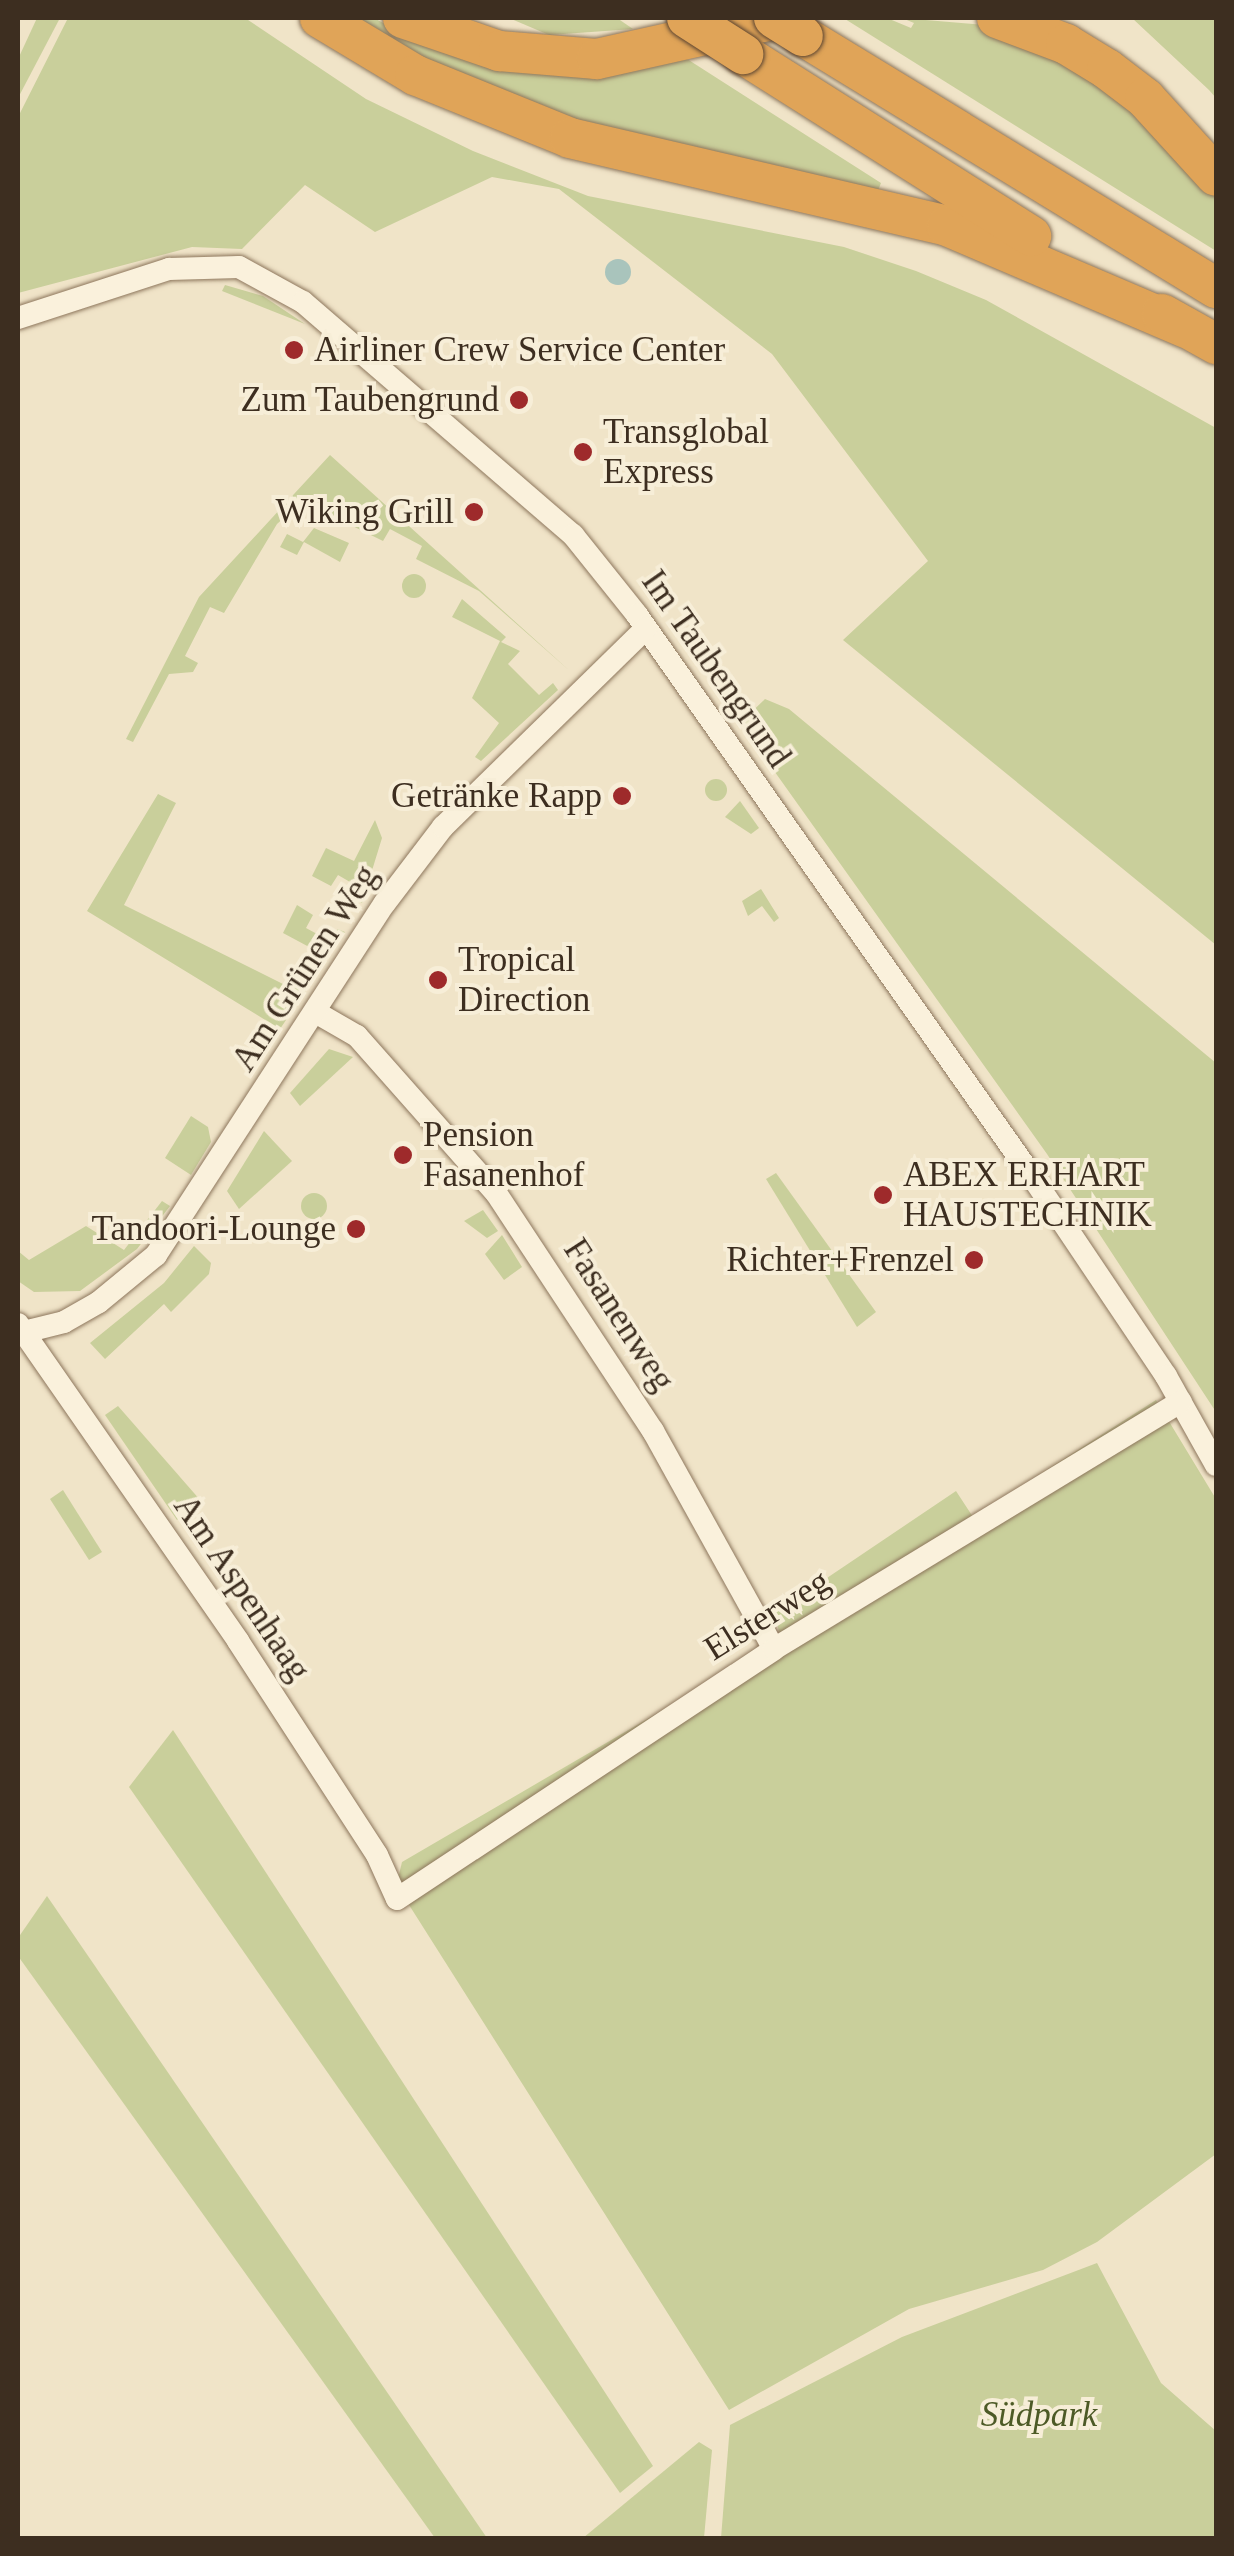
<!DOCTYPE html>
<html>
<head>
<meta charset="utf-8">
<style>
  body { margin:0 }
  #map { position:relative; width:1234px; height:2556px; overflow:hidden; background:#f0e4c8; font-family:Georgia,serif }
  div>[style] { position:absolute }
  .green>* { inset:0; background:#c9cf9b }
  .round { border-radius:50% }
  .water>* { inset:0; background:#a9c4bc }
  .roads { filter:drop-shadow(0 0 2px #8d765c) drop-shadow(0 0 2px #8d765c) }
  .street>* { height:22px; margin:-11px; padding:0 11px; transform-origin:11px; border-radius:11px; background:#faf1dc }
  .highway>* { height:40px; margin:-20px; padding:0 20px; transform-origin:20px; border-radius:20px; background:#e0a458 }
  .bridges { filter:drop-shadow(0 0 2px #5b4430) drop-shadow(0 0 2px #5b4430) }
  .highway-bridge>* { height:40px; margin:-20px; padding:0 20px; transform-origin:20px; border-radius:20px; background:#e0a458 }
  .dots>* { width:28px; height:28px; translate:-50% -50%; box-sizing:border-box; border:5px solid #f7eed8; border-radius:50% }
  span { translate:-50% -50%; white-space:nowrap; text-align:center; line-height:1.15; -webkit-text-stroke:8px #f7eed8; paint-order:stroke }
  .poi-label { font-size:35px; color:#3d2e20 }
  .left { translate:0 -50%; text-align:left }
  .right { translate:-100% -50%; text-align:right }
  .street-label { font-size:35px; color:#3d2e20 }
  .park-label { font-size:35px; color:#4d5a26; font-style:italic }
  .frame { position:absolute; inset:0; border:20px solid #3d2e20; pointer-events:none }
</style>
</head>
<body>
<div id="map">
  <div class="green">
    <div style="clip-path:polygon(37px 18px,60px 18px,18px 98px,18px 59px)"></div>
    <div style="clip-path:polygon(68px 18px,245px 18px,366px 99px,473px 151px,588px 196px,844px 247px,916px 271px,986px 300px,1216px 428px,1216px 945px,843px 640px,928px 561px,772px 354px,559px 189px,492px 177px,375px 232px,305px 185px,242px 249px,192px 247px,18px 293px,18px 117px)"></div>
    <div style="clip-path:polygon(349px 18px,374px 18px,409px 37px,684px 57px,881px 183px,877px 193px,605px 132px,448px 72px)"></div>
    <div style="clip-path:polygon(509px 18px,617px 18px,633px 29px,549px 35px)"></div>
    <div style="clip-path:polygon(887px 18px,911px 28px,914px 23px,902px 18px,985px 25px,1064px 59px,1168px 140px,1216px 197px,1216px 251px,845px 19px)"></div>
    <div style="clip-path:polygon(1132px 18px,1216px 18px,1216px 98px,1209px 90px)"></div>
    <div style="clip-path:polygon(225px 285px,263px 296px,305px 324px,222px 291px)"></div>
    <div style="clip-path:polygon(330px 455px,571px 672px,479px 591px,416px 559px,422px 546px,390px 529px,383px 541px,312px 506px,298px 505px,277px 524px,224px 613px,210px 607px,185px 656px,198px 663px,193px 672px,169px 674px,133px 742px,126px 739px,199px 597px)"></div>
    <div style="clip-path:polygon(314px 528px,349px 543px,340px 562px,304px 542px,297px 555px,280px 547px,287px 534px,303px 542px)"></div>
    <div class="round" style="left:402px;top:574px;width:24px;height:24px"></div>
    <div style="clip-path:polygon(462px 599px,506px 637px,501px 642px,520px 651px,508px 664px,539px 695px,553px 683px,558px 690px,481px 761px,475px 757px,499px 723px,472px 698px,500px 641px,452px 617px)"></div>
    <div style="clip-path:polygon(765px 699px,789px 709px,1216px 1063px,1216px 1412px,1047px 1154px,740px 723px)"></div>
    <div class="round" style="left:705px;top:779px;width:22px;height:22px"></div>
    <div style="clip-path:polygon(158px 794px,176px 803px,124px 905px,291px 988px,311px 948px,283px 933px,297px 905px,313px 915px,306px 928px,330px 941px,338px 929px,345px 932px,280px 1029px,87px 911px)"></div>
    <div style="clip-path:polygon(740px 801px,759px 828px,751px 834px,725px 817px)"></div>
    <div style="clip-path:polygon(375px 820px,382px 838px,362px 903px,356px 900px,362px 889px,338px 875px,331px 886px,312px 876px,326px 848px,354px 861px)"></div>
    <div style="clip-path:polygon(761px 889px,779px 918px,774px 922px,762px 906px,748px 916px,742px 901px)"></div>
    <div style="clip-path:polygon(329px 1049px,353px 1057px,300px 1106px,290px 1093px)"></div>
    <div style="clip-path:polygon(191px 1116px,208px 1127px,211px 1142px,191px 1175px,165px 1158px)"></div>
    <div style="clip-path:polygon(264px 1131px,292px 1161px,239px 1209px,227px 1191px)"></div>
    <div style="clip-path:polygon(776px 1173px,876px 1312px,857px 1327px,766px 1179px)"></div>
    <div class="round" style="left:301px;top:1193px;width:26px;height:26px"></div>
    <div style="clip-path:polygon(162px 1201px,170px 1206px,137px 1249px,80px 1291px,34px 1292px,18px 1281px,18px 1251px,29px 1260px,86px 1226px,124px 1250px)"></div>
    <div style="clip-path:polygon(483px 1210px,498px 1231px,487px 1238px,464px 1221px)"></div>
    <div style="clip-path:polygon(502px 1235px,522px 1267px,504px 1280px,485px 1254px)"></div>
    <div style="clip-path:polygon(194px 1246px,211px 1263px,209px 1274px,171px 1312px,164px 1304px,105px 1359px,90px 1343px,164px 1283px)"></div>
    <div style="clip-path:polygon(1156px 1400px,1216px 1499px,1216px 2154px,1097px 2242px,1043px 2270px,909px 2309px,729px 2410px,404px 1897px,397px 1883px,402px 1862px,781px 1641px,775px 1613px,956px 1491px,973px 1517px)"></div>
    <div style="clip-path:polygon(118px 1406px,201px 1501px,177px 1520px,105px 1415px)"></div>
    <div style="clip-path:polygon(63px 1490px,102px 1552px,89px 1560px,50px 1499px)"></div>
    <div style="clip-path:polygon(173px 1730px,653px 2466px,620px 2493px,129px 1787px)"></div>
    <div style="clip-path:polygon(47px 1896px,487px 2538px,435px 2538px,18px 1956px,18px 1938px)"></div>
    <div style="clip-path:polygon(1097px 2263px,1161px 2383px,1216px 2431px,1216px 2538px,721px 2538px,730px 2425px,902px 2337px)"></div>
    <div style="clip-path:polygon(699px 2442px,712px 2450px,704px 2538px,583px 2538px)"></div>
  </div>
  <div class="water">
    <div class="round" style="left:605px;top:259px;width:26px;height:26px"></div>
  </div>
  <div class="roads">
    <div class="street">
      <div style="left:18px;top:318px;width:159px;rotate:-18deg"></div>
      <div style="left:169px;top:269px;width:70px;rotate:-1.6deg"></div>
      <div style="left:239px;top:267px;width:73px;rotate:28.7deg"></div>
      <div style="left:303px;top:302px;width:357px;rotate:40.8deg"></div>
      <div style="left:573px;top:535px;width:102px;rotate:51.3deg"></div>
      <div style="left:637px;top:615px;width:678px;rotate:54.86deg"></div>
      <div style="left:1027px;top:1169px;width:249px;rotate:56.1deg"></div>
      <div style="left:1166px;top:1376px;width:102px;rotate:60.7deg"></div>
      <div style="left:317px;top:1013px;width:46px;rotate:29.9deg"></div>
      <div style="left:357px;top:1036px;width:210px;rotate:48.5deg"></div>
      <div style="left:496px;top:1193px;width:285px;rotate:56.6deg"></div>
      <div style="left:653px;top:1431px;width:249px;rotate:61deg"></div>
      <div style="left:18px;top:1324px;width:386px;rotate:55.2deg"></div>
      <div style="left:238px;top:1641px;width:255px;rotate:57deg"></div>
      <div style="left:377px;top:1855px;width:48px;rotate:65.6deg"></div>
      <div style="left:397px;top:1899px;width:452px;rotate:-33.5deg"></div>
      <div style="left:774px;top:1649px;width:476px;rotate:-31.3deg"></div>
      <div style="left:24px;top:1332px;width:41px;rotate:-14deg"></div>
      <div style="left:64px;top:1322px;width:40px;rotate:-29.7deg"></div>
      <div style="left:99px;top:1302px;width:74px;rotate:-39.5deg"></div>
      <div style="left:156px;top:1255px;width:420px;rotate:-57deg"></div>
      <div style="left:385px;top:903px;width:96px;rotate:-52.7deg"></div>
      <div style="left:443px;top:827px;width:284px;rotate:-44.4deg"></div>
    </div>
    <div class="highway">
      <div style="left:320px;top:18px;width:111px;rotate:31deg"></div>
      <div style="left:415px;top:75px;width:167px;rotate:22.1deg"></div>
      <div style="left:570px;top:138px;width:387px;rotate:13.1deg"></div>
      <div style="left:947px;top:226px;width:258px;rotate:23.1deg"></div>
      <div style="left:403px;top:18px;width:102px;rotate:19deg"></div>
      <div style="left:499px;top:51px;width:98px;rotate:4.7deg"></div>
      <div style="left:597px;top:59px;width:189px;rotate:-12.6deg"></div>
      <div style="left:997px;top:18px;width:74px;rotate:20.6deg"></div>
      <div style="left:1066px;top:44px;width:48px;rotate:31.4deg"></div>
      <div style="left:1107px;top:69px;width:48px;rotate:37.3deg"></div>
      <div style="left:1145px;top:98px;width:105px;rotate:47.7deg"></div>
      <div style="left:803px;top:36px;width:484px;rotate:31.4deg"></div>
      <div style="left:743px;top:54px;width:341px;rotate:32.3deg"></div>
      <div style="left:1162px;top:314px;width:62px;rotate:29.1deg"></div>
    </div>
  </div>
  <div class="bridges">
    <div class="highway-bridge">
      <div style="left:687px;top:18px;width:67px;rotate:32.7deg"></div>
      <div style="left:774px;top:18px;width:34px;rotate:32deg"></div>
    </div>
  </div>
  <div class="dots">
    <div style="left:294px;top:350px;background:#9e2a2b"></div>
    <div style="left:519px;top:400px;background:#9e2a2b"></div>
    <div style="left:583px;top:452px;background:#9e2a2b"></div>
    <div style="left:474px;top:512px;background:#9e2a2b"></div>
    <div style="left:622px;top:796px;background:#9e2a2b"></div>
    <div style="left:438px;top:980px;background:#9e2a2b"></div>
    <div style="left:403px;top:1155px;background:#9e2a2b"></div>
    <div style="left:883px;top:1195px;background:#9e2a2b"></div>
    <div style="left:356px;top:1229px;background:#9e2a2b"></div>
    <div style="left:974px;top:1260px;background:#9e2a2b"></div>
  </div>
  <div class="poi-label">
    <span class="left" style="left:314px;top:350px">Airliner Crew Service Center</span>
    <span class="right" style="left:499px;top:400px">Zum Taubengrund</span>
    <span class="left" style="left:603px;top:452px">Transglobal<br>Express</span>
    <span class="right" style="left:454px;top:512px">Wiking Grill</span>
    <span class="right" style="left:602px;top:796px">Getränke Rapp</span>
    <span class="left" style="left:458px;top:980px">Tropical<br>Direction</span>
    <span class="left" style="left:423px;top:1155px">Pension<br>Fasanenhof</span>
    <span class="left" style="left:903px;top:1195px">ABEX ERHART<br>HAUSTECHNIK</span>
    <span class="right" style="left:336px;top:1229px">Tandoori-Lounge</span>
    <span class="right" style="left:954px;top:1260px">Richter+Frenzel</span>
  </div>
  <div class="street-label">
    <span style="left:716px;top:669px;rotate:55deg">Im Taubengrund</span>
    <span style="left:305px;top:968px;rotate:-57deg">Am Grünen Weg</span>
    <span style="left:619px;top:1315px;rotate:57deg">Fasanenweg</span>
    <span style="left:242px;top:1588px;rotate:56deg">Am Aspenhaag</span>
    <span style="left:767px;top:1615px;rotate:-32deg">Elsterweg</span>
  </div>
  <div class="park-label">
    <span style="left:1039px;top:2415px">Südpark</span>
  </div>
  <div class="frame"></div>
</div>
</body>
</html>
